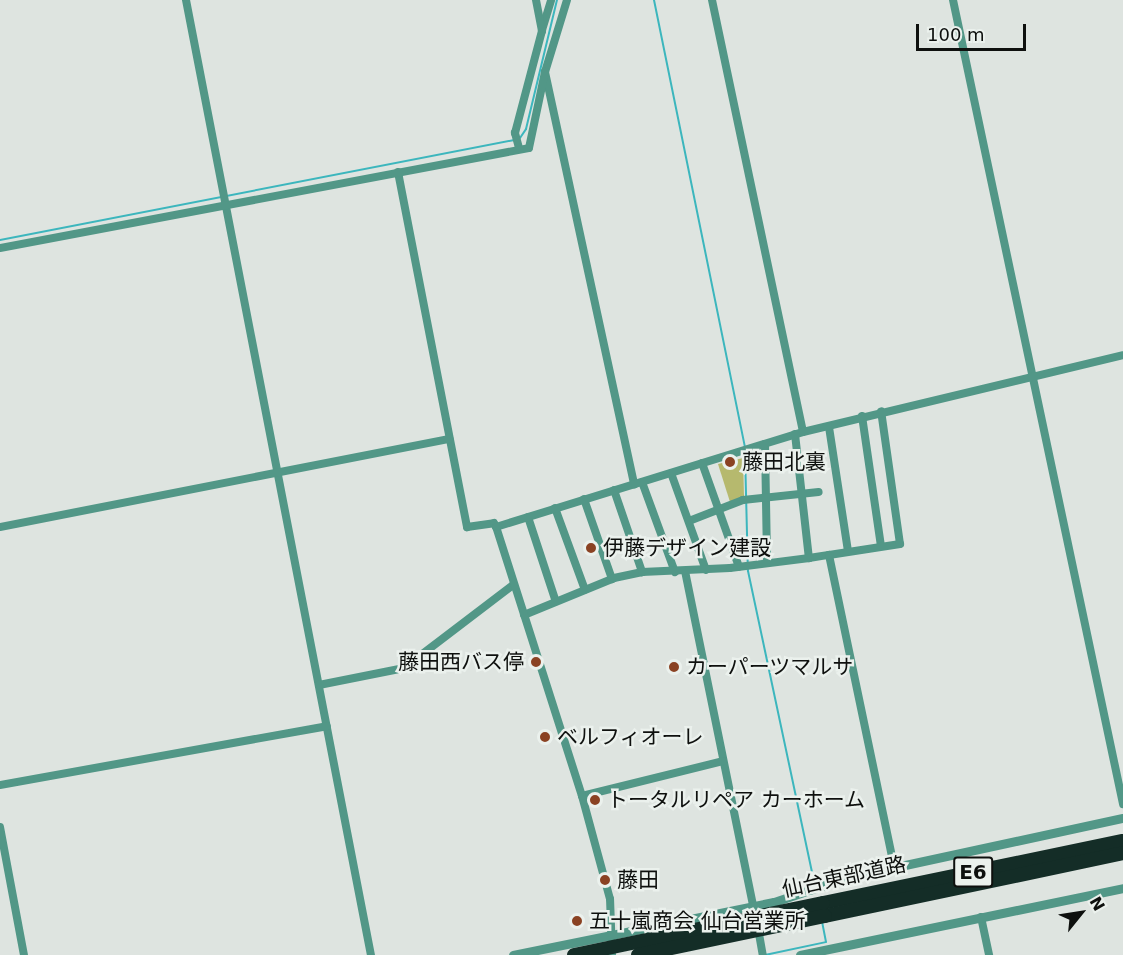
<!DOCTYPE html>
<html>
<head>
<meta charset="utf-8">
<style>
  body { margin:0 }
  #map { position:relative; width:1123px; height:955px; overflow:hidden; background:#dee4e0; font-family:"DejaVu Sans","Noto Sans JP",sans-serif }
  div>[style] { position:absolute }
  .green>* { inset:0; background:#b6b96e }
  .stream>* { height:2px; margin:-1px; padding:0 1px; transform-origin:1px; border-radius:1px; background:#3cb6bd }
  .minor>* { height:8px; margin:-4px; padding:0 4px; transform-origin:4px; border-radius:4px; background:#529787 }
  .tertiary>* { height:9px; margin:-4.5px; padding:0 4.5px; transform-origin:4.5px; border-radius:4.5px; background:#529787 }
  .motorway>* { height:14px; margin:-7px; padding:0 7px; transform-origin:7px; border-radius:7px; background:#142d27 }
  .motorway-bridge>* { height:14px; margin:-7px; padding:0 7px; transform-origin:7px; border-radius:7px; background:#142d27 }
  .dots>* { width:16px; height:16px; translate:-50% -50%; box-sizing:border-box; border:3px solid #ebf1ed; border-radius:50% }
  span { translate:-50% -50%; white-space:nowrap; text-align:center; line-height:1.15; -webkit-text-stroke:5px #ebf1ed; paint-order:stroke }
  .shield-label span { padding:2px 4px; background:#ebf1ed; border:2px solid; border-radius:4px; -webkit-text-stroke-width:0 }
  .shield-label { font-size:20px; color:#0e100e; font-weight:700 }
  .poi-label { font-size:21px; color:#0e100e }
  .left { translate:0 -50%; text-align:left }
  .right { translate:-100% -50%; text-align:right }
  .street-label { font-size:21px; color:#0e100e }
  .north { position:absolute; left:1051px; top:883px; width:60px; height:60px; -webkit-text-stroke:4px #ebf1ed; paint-order:stroke; rotate:60deg; font-size:16px; font-weight:700; line-height:24px; text-align:center; color:#0e100e }
  .north::after { content:''; display:block; margin:auto; width:21px; height:27px; background:#0e100e; clip-path:polygon(50% 0,100% 100%,50% 72%,0 100%) }
  .scale { position:absolute; left:916px; top:24px; width:110px; height:27px; box-sizing:border-box; border:3px solid #0e100e; border-top:0; padding-left:8px; font-size:18px; line-height:21px; white-space:nowrap; color:#0e100e; -webkit-text-stroke:4px #ebf1ed; paint-order:stroke }
</style>
</head>
<body>
<div id="map">
  <div class="green">
    <div style="clip-path:polygon(743px 458px,744px 496px,730px 502px,718px 464px)"></div>
  </div>
  <div class="stream">
    <div style="left:654px;top:0;width:456px;rotate:78.5deg"></div>
    <div style="left:520px;top:138px;width:11px;rotate:-56deg"></div>
    <div style="left:526px;top:129px;width:133px;rotate:-76.5deg"></div>
    <div style="left:0;top:240px;width:524px;rotate:-11.01deg"></div>
    <div style="left:745px;top:452px;width:119px;rotate:88.6deg"></div>
    <div style="left:748px;top:571px;width:323px;rotate:78deg"></div>
    <div style="left:765px;top:955px;width:62px;rotate:-12deg"></div>
    <div style="left:826px;top:942px;width:20px;rotate:-101deg"></div>
  </div>
  <div class="minor">
    <div style="left:186px;top:0;width:973px;rotate:79.04deg"></div>
    <div style="left:567px;top:0;width:75px;rotate:107deg"></div>
    <div style="left:545px;top:72px;width:422px;rotate:77.8deg"></div>
    <div style="left:712px;top:0;width:441px;rotate:78.1deg"></div>
    <div style="left:953px;top:0;width:822px;rotate:78.06deg"></div>
    <div style="left:542px;top:30px;width:31px;rotate:-73deg"></div>
    <div style="left:519px;top:148px;width:16px;rotate:-105deg"></div>
    <div style="left:515px;top:133px;width:106px;rotate:-75.2deg"></div>
    <div style="left:542px;top:31px;width:32px;rotate:-101deg"></div>
    <div style="left:398px;top:172px;width:362px;rotate:79deg"></div>
    <div style="left:467px;top:527px;width:27px;rotate:-8deg"></div>
    <div style="left:494px;top:523px;width:4px;rotate:63deg"></div>
    <div style="left:0;top:248px;width:538px;rotate:-10.7deg"></div>
    <div style="left:529px;top:148px;width:78px;rotate:-78.1deg"></div>
    <div style="left:862px;top:416px;width:131px;rotate:81.7deg"></div>
    <div style="left:829px;top:427px;width:125px;rotate:81.3deg"></div>
    <div style="left:795px;top:434px;width:125px;rotate:83.6deg"></div>
    <div style="left:809px;top:558px;width:20px;rotate:-9deg"></div>
    <div style="left:829px;top:555px;width:319px;rotate:78.2deg"></div>
    <div style="left:765px;top:444px;width:119px;rotate:89deg"></div>
    <div style="left:702px;top:463px;width:110px;rotate:70.4deg"></div>
    <div style="left:671px;top:473px;width:103px;rotate:70.2deg"></div>
    <div style="left:642px;top:482px;width:96px;rotate:69.9deg"></div>
    <div style="left:614px;top:490px;width:87px;rotate:71.1deg"></div>
    <div style="left:584px;top:499px;width:85px;rotate:70.7deg"></div>
    <div style="left:555px;top:508px;width:87px;rotate:69.9deg"></div>
    <div style="left:528px;top:517px;width:89px;rotate:71.8deg"></div>
    <div style="left:689px;top:521px;width:58px;rotate:-21.3deg"></div>
    <div style="left:743px;top:500px;width:76px;rotate:-6deg"></div>
    <div style="left:0;top:527px;width:458px;rotate:-11.1deg"></div>
    <div style="left:829px;top:555px;width:72px;rotate:-8.8deg"></div>
    <div style="left:900px;top:544px;width:134px;rotate:-98.1deg"></div>
    <div style="left:685px;top:571px;width:347px;rotate:78.5deg"></div>
    <div style="left:524px;top:615px;width:97px;rotate:-22.3deg"></div>
    <div style="left:614px;top:578px;width:29px;rotate:-12deg"></div>
    <div style="left:642px;top:572px;width:88px;rotate:-2.6deg"></div>
    <div style="left:730px;top:568px;width:80px;rotate:-7.2deg"></div>
    <div style="left:319px;top:685px;width:87px;rotate:-11.3deg"></div>
    <div style="left:404px;top:668px;width:137px;rotate:-37.3deg"></div>
    <div style="left:0;top:785px;width:332px;rotate:-10.2deg"></div>
    <div style="left:582px;top:796px;width:145px;rotate:-13.9deg"></div>
    <div style="left:0;top:827px;width:130px;rotate:79.4deg"></div>
    <div style="left:981px;top:917px;width:39px;rotate:78deg"></div>
    <div style="left:758px;top:928px;width:27px;rotate:80deg"></div>
    <div style="left:612px;top:955px;width:56px;rotate:-92deg"></div>
    <div style="left:610px;top:899px;width:107px;rotate:-105.2deg"></div>
    <div style="left:582px;top:796px;width:282px;rotate:-107.7deg"></div>
    <div style="left:496px;top:527px;width:321px;rotate:-17.2deg"></div>
    <div style="left:803px;top:432px;width:329px;rotate:-13.5deg"></div>
  </div>
  <div class="tertiary">
    <div style="left:513px;top:955px;width:266px;rotate:-11.5deg"></div>
    <div style="left:774px;top:902px;width:75px;rotate:-18.7deg"></div>
    <div style="left:845px;top:878px;width:284px;rotate:-12.2deg"></div>
    <div style="left:800px;top:955px;width:330px;rotate:-11.7deg"></div>
  </div>
  <div class="motorway">
    <div style="left:823px;top:903px;width:306px;rotate:-11.7deg"></div>
    <div style="left:825px;top:916px;width:305px;rotate:-11.9deg"></div>
  </div>
  <div class="motorway-bridge">
    <div style="left:574px;top:955px;width:254px;rotate:-11.8deg"></div>
    <div style="left:638px;top:955px;width:191px;rotate:-11.8deg"></div>
  </div>
  <div class="dots">
    <div style="left:730px;top:462px;background:#8a4223"></div>
    <div style="left:591px;top:548px;background:#8a4223"></div>
    <div style="left:536px;top:662px;background:#8a4223"></div>
    <div style="left:674px;top:667px;background:#8a4223"></div>
    <div style="left:545px;top:737px;background:#8a4223"></div>
    <div style="left:595px;top:800px;background:#8a4223"></div>
    <div style="left:605px;top:880px;background:#8a4223"></div>
    <div style="left:577px;top:921px;background:#8a4223"></div>
  </div>
  <div class="shield-label">
    <span style="left:973px;top:872px">E6</span>
  </div>
  <div class="poi-label">
    <span class="left" style="left:742px;top:462px">藤田北裏</span>
    <span class="left" style="left:603px;top:548px">伊藤デザイン建設</span>
    <span class="right" style="left:524px;top:662px">藤田西バス停</span>
    <span class="left" style="left:686px;top:667px">カーパーツマルサ</span>
    <span class="left" style="left:557px;top:737px">ベルフィオーレ</span>
    <span class="left" style="left:607px;top:800px">トータルリペア カーホーム</span>
    <span class="left" style="left:617px;top:880px">藤田</span>
    <span class="left" style="left:589px;top:921px">五十嵐商会 仙台営業所</span>
  </div>
  <div class="street-label">
    <span style="left:844px;top:877px;rotate:-12deg">仙台東部道路</span>
  </div>
  <div class="north">N</div>
  <div class="scale">100 m</div>
</div>
</body>
</html>
